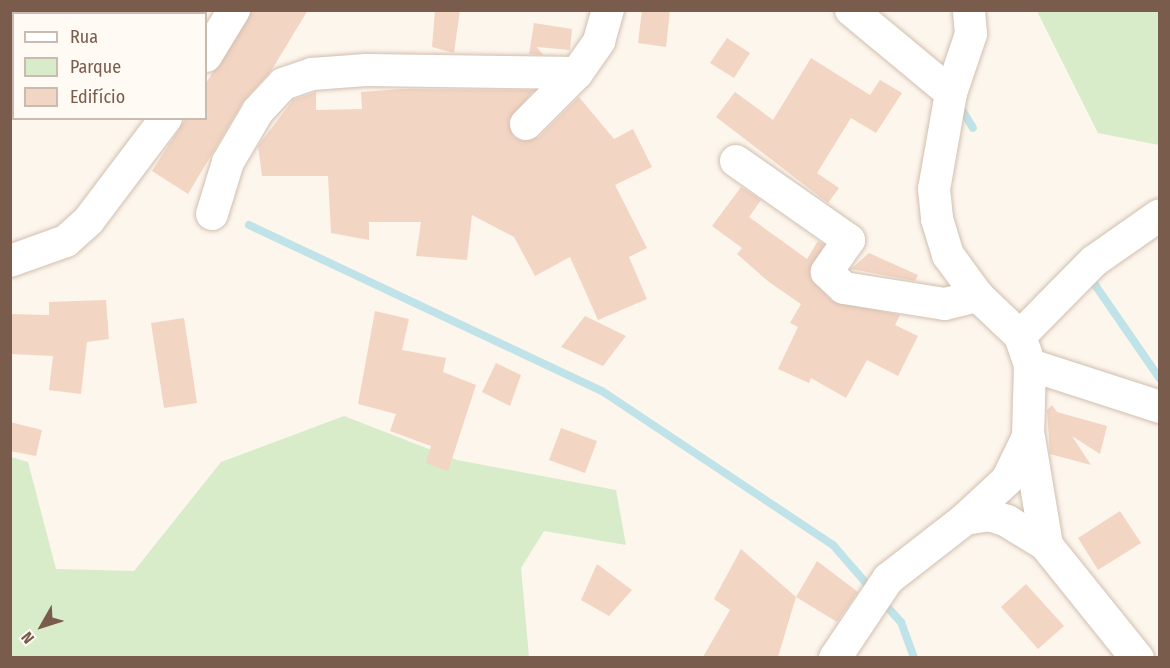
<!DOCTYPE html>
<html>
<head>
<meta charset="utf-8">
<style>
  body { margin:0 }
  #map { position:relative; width:1170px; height:668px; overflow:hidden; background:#fdf6ec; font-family:"Fira Sans Condensed",sans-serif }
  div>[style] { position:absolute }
  .green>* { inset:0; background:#d8ecc9 }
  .stream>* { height:8px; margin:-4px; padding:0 4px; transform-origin:4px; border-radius:4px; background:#bfe3e8 }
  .building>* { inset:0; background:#f3d5c3 }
  .roads { filter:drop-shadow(0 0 2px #d1beb0) drop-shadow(0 0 2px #d1beb0) }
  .street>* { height:32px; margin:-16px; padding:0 16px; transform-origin:16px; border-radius:16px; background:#fff }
  .secondary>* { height:33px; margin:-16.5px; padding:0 16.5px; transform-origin:16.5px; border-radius:16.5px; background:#fff }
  span { translate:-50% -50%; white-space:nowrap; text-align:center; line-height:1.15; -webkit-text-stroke:5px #fffaf3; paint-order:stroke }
  .frame { position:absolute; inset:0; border:12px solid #7a5c4d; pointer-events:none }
  .legend { position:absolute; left:12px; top:12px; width:195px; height:108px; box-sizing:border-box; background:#fffaf3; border:2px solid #cabbb1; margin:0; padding:8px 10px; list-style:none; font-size:18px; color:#7a5c4d }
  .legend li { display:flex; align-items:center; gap:12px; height:30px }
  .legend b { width:30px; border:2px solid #cabbb1 }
  .north { position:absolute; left:12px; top:596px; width:60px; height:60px; -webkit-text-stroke:4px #fffaf3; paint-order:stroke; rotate:231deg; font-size:16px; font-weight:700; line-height:24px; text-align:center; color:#7a5c4d }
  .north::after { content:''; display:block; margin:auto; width:21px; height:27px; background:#7a5c4d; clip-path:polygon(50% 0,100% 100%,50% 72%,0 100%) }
</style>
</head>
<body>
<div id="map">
  <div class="green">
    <div style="clip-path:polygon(1037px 11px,1159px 11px,1159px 145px,1098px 133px)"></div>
    <div style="clip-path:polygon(344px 416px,457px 460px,616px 490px,626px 545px,544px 531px,521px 568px,529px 657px,11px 658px,11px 457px,28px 462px,56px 569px,134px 571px,221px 462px)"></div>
  </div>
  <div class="stream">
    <div style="left:958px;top:103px;width:29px;rotate:59deg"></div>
    <div style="left:249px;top:225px;width:390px;rotate:25.2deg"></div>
    <div style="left:602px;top:391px;width:278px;rotate:33.7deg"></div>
    <div style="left:833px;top:545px;width:61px;rotate:49deg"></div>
    <div style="left:1091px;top:279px;width:121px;rotate:55.4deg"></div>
    <div style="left:881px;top:600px;width:30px;rotate:48deg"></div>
    <div style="left:901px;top:622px;width:38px;rotate:70deg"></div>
  </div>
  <div class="building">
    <div style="clip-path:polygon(252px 10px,308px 10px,271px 71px,243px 102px,188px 194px,152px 171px,186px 118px,206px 118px,206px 83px)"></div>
    <div style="clip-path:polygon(435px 10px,460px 10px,454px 53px,432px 47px)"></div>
    <div style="clip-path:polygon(642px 10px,670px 10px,666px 47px,638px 43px)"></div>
    <div style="clip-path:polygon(534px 23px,572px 29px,570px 50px,537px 47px,543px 55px,529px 54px)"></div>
    <div style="clip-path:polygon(727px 38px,750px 53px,734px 78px,710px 63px)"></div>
    <div style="clip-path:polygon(811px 58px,870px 95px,880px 80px,902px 93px,876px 133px,851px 118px,817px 173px,839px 188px,828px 203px,716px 117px,735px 92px,773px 120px)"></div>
    <div style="clip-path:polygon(403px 89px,534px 90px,509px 120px,513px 136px,522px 141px,539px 137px,579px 97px,614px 139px,633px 129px,652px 167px,615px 185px,647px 248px,629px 257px,647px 299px,598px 320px,570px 257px,535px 276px,514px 237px,472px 215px,467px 260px,416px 256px,421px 222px,369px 222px,369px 240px,331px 233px,328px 176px,262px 176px,258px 146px,293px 100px,316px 92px,316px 110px,362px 109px,361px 92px)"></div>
    <div style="clip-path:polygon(741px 187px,761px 200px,749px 217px,807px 259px,818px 241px,824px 245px,810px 278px,832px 301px,900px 315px,895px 325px,918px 336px,898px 376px,867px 360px,846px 398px,811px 378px,809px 383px,778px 369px,798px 327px,790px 323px,801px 304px,769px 282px,737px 254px,742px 248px,712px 226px)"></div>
    <div style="clip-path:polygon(869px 253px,918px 275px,915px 281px,851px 269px)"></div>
    <div style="clip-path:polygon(106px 300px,109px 339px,87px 342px,81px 394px,49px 390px,53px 356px,10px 354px,10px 314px,49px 315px,49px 302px)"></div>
    <div style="clip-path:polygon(375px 311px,409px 319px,402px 350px,446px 358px,443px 372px,476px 385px,448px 471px,426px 463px,431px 446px,390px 431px,396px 414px,358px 404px)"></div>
    <div style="clip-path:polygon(585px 316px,626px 336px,603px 366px,561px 347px)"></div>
    <div style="clip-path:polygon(184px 318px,197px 403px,164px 408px,151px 323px)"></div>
    <div style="clip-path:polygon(496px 363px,521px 375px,510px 406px,482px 392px)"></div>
    <div style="clip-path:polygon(1052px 405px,1057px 412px,1107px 426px,1100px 454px,1072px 436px,1091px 465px,1050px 454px,1047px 410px)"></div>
    <div style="clip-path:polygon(10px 422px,42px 430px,36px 456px,10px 451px)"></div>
    <div style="clip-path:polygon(561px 428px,597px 441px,585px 473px,549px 460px)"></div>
    <div style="clip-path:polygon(1120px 511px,1141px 543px,1098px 570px,1078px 538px)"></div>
    <div style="clip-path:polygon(741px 549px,796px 597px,778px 657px,703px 657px,730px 610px,714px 599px)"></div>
    <div style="clip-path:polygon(817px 561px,858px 592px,837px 622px,796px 597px)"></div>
    <div style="clip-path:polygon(597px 564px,632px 590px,609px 616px,581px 600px)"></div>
    <div style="clip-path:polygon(1026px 584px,1064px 626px,1038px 649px,1001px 607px)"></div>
  </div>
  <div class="roads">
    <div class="street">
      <div style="left:851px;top:10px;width:130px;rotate:39.7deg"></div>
      <div style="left:951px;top:93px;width:97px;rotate:100deg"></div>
      <div style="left:934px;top:189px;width:30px;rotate:84deg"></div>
      <div style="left:937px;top:219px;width:38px;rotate:73deg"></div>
      <div style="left:948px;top:255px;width:51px;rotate:53.8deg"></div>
      <div style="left:978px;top:296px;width:58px;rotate:43.6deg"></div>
      <div style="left:206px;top:56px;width:54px;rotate:-58.7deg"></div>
      <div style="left:951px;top:93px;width:62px;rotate:-71.3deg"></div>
      <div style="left:971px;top:34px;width:24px;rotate:-95deg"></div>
      <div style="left:526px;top:124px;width:72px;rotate:-45deg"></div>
      <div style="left:577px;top:73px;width:39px;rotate:-55deg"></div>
      <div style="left:599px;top:41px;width:32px;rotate:-74deg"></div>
      <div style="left:736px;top:161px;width:138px;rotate:35deg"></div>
      <div style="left:849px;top:240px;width:39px;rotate:125deg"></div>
      <div style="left:827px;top:272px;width:23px;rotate:43deg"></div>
      <div style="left:844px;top:288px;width:102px;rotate:9deg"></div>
      <div style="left:945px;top:304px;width:34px;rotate:-14deg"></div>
      <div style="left:212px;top:214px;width:54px;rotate:-72.9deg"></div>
      <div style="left:228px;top:162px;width:59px;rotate:-59.5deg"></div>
      <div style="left:258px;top:111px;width:37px;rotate:-47deg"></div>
      <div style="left:283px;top:84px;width:31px;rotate:-19deg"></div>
      <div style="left:312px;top:74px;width:54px;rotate:-4.2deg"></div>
      <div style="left:366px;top:70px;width:211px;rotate:0.8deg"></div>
      <div style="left:10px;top:261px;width:59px;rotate:-19.7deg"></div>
      <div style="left:66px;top:241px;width:31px;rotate:-42deg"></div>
      <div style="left:89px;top:220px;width:128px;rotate:-53deg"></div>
      <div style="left:1030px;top:365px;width:137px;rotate:17.9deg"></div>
      <div style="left:965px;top:519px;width:57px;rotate:-42.9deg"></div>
      <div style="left:1007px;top:480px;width:48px;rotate:-64deg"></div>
      <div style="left:1028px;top:437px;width:72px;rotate:-88.4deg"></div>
      <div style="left:1030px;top:365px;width:31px;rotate:-109deg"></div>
      <div style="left:1020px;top:336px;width:105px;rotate:-45.4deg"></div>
      <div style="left:1094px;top:261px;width:80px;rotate:-34.9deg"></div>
      <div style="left:835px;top:658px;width:95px;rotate:-56.1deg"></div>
      <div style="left:888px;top:579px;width:98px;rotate:-37.9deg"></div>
      <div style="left:965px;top:519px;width:24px;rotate:-9deg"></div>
      <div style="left:989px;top:515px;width:19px;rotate:18deg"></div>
      <div style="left:1007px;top:521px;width:46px;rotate:31.6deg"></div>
    </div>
    <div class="secondary">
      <div style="left:1028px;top:437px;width:109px;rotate:80.5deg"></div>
      <div style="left:1046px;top:545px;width:145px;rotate:51.2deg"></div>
    </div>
  </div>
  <div class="frame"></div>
  <ul class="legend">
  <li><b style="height:8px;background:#fff"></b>Rua</li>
  <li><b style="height:16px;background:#d8ecc9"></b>Parque</li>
  <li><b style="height:16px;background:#f3d5c3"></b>Edifício</li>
  </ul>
  <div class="north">N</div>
</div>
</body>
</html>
